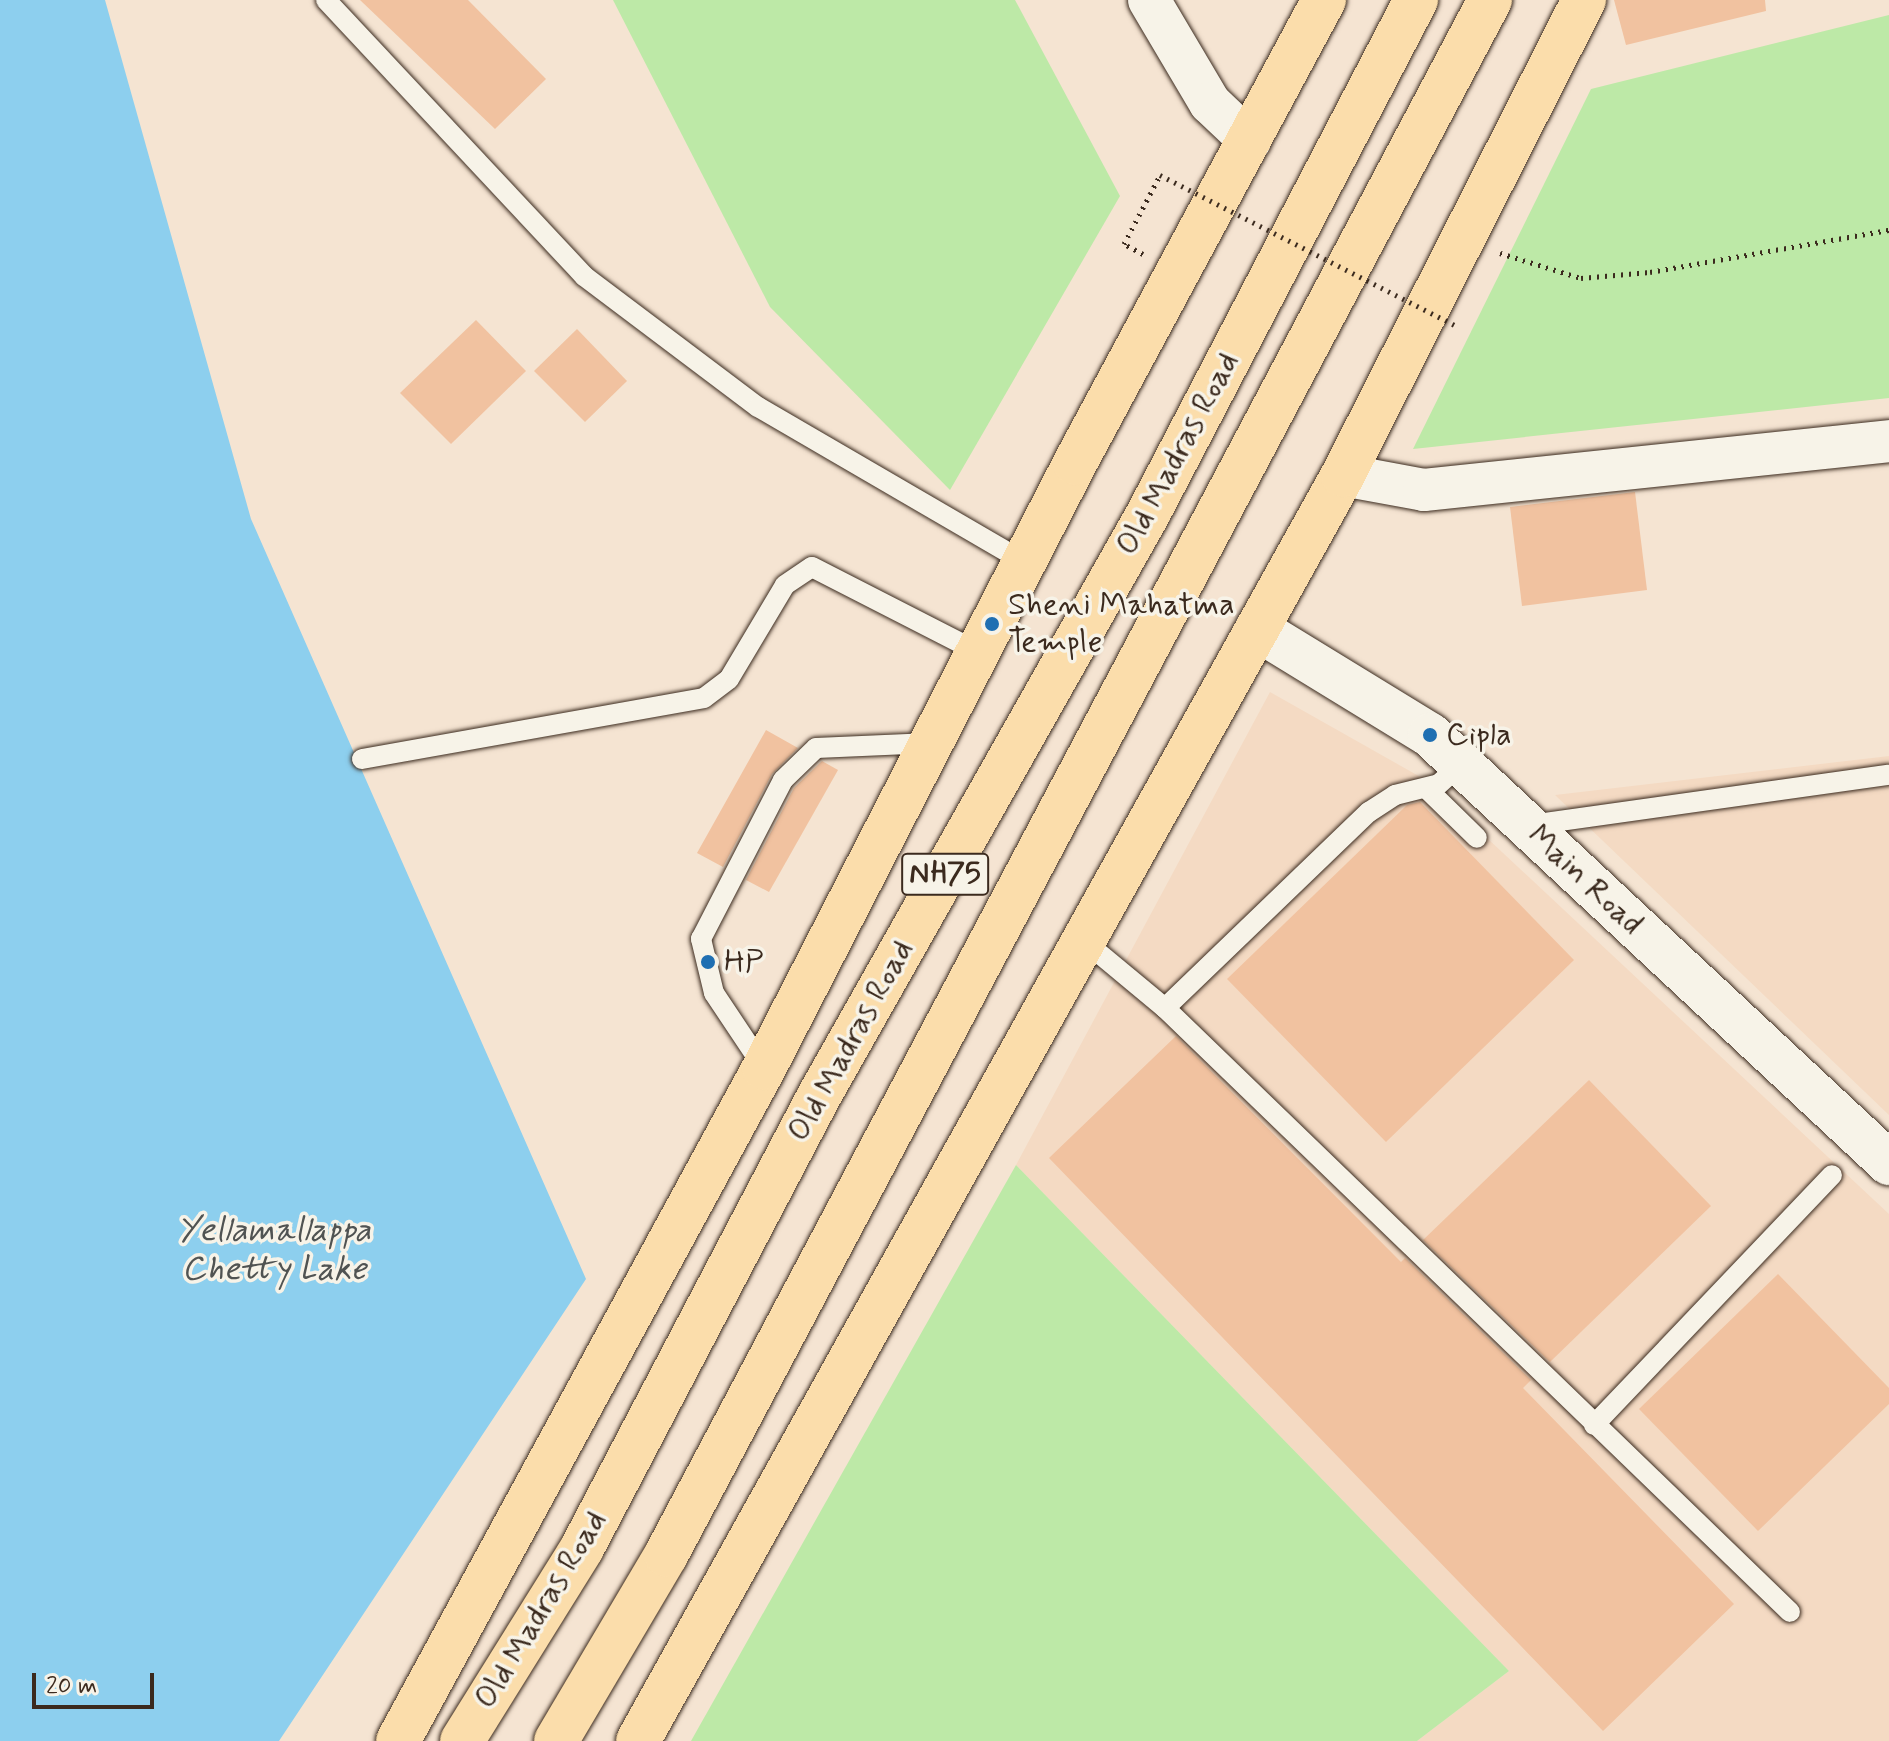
<!DOCTYPE html>
<html>
<head>
<meta charset="utf-8">
<style>
  body { margin:0 }
  #map { position:relative; width:1889px; height:1741px; overflow:hidden; background:#f5e4d2; font-family:Mynerve,sans-serif }
  div>[style] { position:absolute }
  .built>* { inset:0; background:#f4dac3 }
  .green>* { inset:0; background:#bde9a7 }
  .water>* { inset:0; background:#8dcfee }
  .building>* { inset:0; background:#f1c2a0 }
  .path>* { height:5px; margin-top:-2.5px; transform-origin:0; background:repeating-linear-gradient(90deg,#3b2a1e 0 2px,transparent 0 8px) }
  .roads { filter:drop-shadow(0 0 2px #3b2a1e) drop-shadow(0 0 2px #3b2a1e) }
  .lane>* { height:20px; margin:-10px; padding:0 10px; transform-origin:10px; border-radius:10px; background:#f7f3e8 }
  .street>* { height:42px; margin:-21px; padding:0 21px; transform-origin:21px; border-radius:21px; background:#f7f3e8 }
  .secondary>* { height:44px; margin:-22px; padding:0 22px; transform-origin:22px; border-radius:22px; background:#f7f3e8 }
  .primary>* { height:44px; margin:-22px; padding:0 22px; transform-origin:22px; border-radius:22px; background:#fbddab }
  .highway>* { height:44px; margin:-22px; padding:0 22px; transform-origin:22px; border-radius:22px; background:#fbddab }
  .path-bridge>* { height:5px; margin-top:-2.5px; transform-origin:0; background:repeating-linear-gradient(90deg,#3b2a1e 0 2px,transparent 0 8px) }
  .dots>* { width:22px; height:22px; translate:-50% -50%; box-sizing:border-box; border:4px solid #f7f3e8; border-radius:50% }
  span { translate:-50% -50%; white-space:nowrap; text-align:center; line-height:1.15; -webkit-text-stroke:7px #f7f3e8; paint-order:stroke }
  .shield-label span { padding:2px 6px; background:#f7f3e8; border:2px solid; border-radius:6px; -webkit-text-stroke-width:0 }
  .shield-label { font-size:30px; color:#3b2a1e; font-weight:700 }
  .street-label { font-size:32px; color:#3b2a1e }
  .poi-label { font-size:32px; color:#3b2a1e }
  .left { translate:0 -50%; text-align:left }
  .water-label { font-size:34px; color:#505352; font-style:italic }
  .scale { position:absolute; left:32px; top:1673px; width:122px; height:36px; box-sizing:border-box; border:4px solid #3b2a1e; border-top:0; padding-left:10px; font-size:24px; line-height:28px; white-space:nowrap; color:#3b2a1e; -webkit-text-stroke:6px #f7f3e8; paint-order:stroke }
</style>
</head>
<body>
<div id="map">
  <div class="built">
    <div style="clip-path:polygon(1270px 692px,1424px 779px,1889px 1214px,1889px 1741px,1417px 1741px,1509px 1671px,1016px 1165px)"></div>
    <div style="clip-path:polygon(1889px 756px,1889px 1115px,1555px 795px)"></div>
  </div>
  <div class="green">
    <div style="clip-path:polygon(613px 0,1015px 0,1120px 196px,950px 490px,770px 307px)"></div>
    <div style="clip-path:polygon(1889px 15px,1889px 398px,1413px 449px,1591px 89px)"></div>
    <div style="clip-path:polygon(1016px 1165px,1509px 1671px,1417px 1741px,691px 1741px)"></div>
  </div>
  <div class="water">
    <div style="clip-path:polygon(0 0,105px 0,251px 519px,586px 1279px,279px 1741px,0 1741px)"></div>
  </div>
  <div class="building">
    <div style="clip-path:polygon(360px 0,468px 0,546px 79px,495px 129px)"></div>
    <div style="clip-path:polygon(1614px 0,1765px 0,1766px 11px,1626px 45px)"></div>
    <div style="clip-path:polygon(476px 320px,526px 371px,451px 444px,400px 393px)"></div>
    <div style="clip-path:polygon(577px 329px,627px 381px,585px 422px,534px 371px)"></div>
    <div style="clip-path:polygon(1635px 492px,1647px 590px,1522px 606px,1510px 507px)"></div>
    <div style="clip-path:polygon(766px 730px,798px 748px,772px 774px,723px 867px,697px 853px)"></div>
    <div style="clip-path:polygon(822px 761px,838px 770px,769px 892px,746px 880px,794px 788px)"></div>
    <div style="clip-path:polygon(1420px 802px,1574px 960px,1386px 1142px,1227px 979px,1407px 805px)"></div>
    <div style="clip-path:polygon(1176px 1036px,1401px 1262px,1405px 1258px,1531px 1380px,1523px 1388px,1734px 1604px,1603px 1731px,1049px 1158px)"></div>
    <div style="clip-path:polygon(1589px 1080px,1711px 1206px,1550px 1362px,1423px 1240px)"></div>
    <div style="clip-path:polygon(1778px 1274px,1889px 1388px,1889px 1404px,1758px 1531px,1639px 1409px)"></div>
  </div>
  <div class="path">
    <div style="left:1500px;top:253px;width:85px;rotate:17.2deg"></div>
    <div style="left:1581px;top:278px;width:69px;rotate:-5deg"></div>
    <div style="left:1650px;top:272px;width:243px;rotate:-10deg"></div>
    <div style="left:1143px;top:254px;width:21px;rotate:-152deg"></div>
    <div style="left:1124px;top:244px;width:78px;rotate:-62.4deg"></div>
  </div>
  <div class="roads">
    <div class="lane">
      <div style="left:326px;top:0;width:378px;rotate:46.9deg"></div>
      <div style="left:584px;top:276px;width:218px;rotate:37deg"></div>
      <div style="left:758px;top:407px;width:308px;rotate:30.2deg"></div>
      <div style="left:362px;top:759px;width:347px;rotate:-10.1deg"></div>
      <div style="left:704px;top:698px;width:31px;rotate:-37deg"></div>
      <div style="left:729px;top:679px;width:109px;rotate:-59.2deg"></div>
      <div style="left:785px;top:585px;width:32px;rotate:-34deg"></div>
      <div style="left:812px;top:567px;width:186px;rotate:27.1deg"></div>
      <div style="left:1426px;top:788px;width:71px;rotate:44.4deg"></div>
      <div style="left:1531px;top:825px;width:361px;rotate:-8deg"></div>
      <div style="left:1083px;top:940px;width:107px;rotate:39.7deg"></div>
      <div style="left:1165px;top:1008px;width:869px;rotate:44.02deg"></div>
      <div style="left:1165px;top:1008px;width:283px;rotate:-43.9deg"></div>
      <div style="left:1369px;top:812px;width:31px;rotate:-33deg"></div>
      <div style="left:1395px;top:795px;width:45px;rotate:-14deg"></div>
      <div style="left:1439px;top:784px;width:30px;rotate:-42deg"></div>
      <div style="left:764px;top:1068px;width:90px;rotate:-123.7deg"></div>
      <div style="left:714px;top:993px;width:56px;rotate:-103.5deg"></div>
      <div style="left:701px;top:939px;width:179px;rotate:-62.7deg"></div>
      <div style="left:783px;top:780px;width:46px;rotate:-44.1deg"></div>
      <div style="left:816px;top:748px;width:115px;rotate:-2.5deg"></div>
      <div style="left:1594px;top:1425px;width:345px;rotate:-46.4deg"></div>
    </div>
    <div class="street">
      <div style="left:1149px;top:0;width:120px;rotate:59.4deg"></div>
      <div style="left:1210px;top:103px;width:55px;rotate:43.5deg"></div>
      <div style="left:1343px;top:475px;width:82px;rotate:10.5deg"></div>
      <div style="left:1424px;top:490px;width:468px;rotate:-6deg"></div>
    </div>
    <div class="secondary">
      <div style="left:1257px;top:629px;width:203px;rotate:31.5deg"></div>
      <div style="left:1430px;top:735px;width:628px;rotate:43deg"></div>
    </div>
    <div class="primary">
      <div style="left:398px;top:1741px;width:766px;rotate:-61.46deg"></div>
      <div style="left:764px;top:1068px;width:680px;rotate:-62.79deg"></div>
      <div style="left:1075px;top:463px;width:526px;rotate:-61.73deg"></div>
      <div style="left:638px;top:1741px;width:1449px;rotate:-60.89deg"></div>
      <div style="left:1343px;top:475px;width:533px;rotate:-63.1deg"></div>
    </div>
    <div class="highway">
      <div style="left:462px;top:1741px;width:227px;rotate:-58.1deg"></div>
      <div style="left:582px;top:1548px;width:510px;rotate:-62.33deg"></div>
      <div style="left:819px;top:1096px;width:669px;rotate:-60.52deg"></div>
      <div style="left:1148px;top:514px;width:580px;rotate:-62.46deg"></div>
      <div style="left:556px;top:1741px;width:216px;rotate:-59.4deg"></div>
      <div style="left:666px;top:1555px;width:1760px;rotate:-62.08deg"></div>
    </div>
  </div>
  <div class="path-bridge">
    <div style="left:1160px;top:175px;width:330px;rotate:27deg"></div>
  </div>
  <div class="dots">
    <div style="left:992px;top:624px;background:#1f6fb2"></div>
    <div style="left:1430px;top:735px;background:#1f6fb2"></div>
    <div style="left:708px;top:962px;background:#1f6fb2"></div>
  </div>
  <div class="shield-label">
    <span style="left:945px;top:874px">NH75</span>
  </div>
  <div class="street-label">
    <span style="left:1178px;top:454px;rotate:-62deg">Old Madras Road</span>
    <span style="left:1585px;top:880px;rotate:43deg">Main Road</span>
    <span style="left:851px;top:1041px;rotate:-61deg">Old Madras Road</span>
    <span style="left:541px;top:1610px;rotate:-59deg">Old Madras Road</span>
  </div>
  <div class="poi-label">
    <span class="left" style="left:1008px;top:624px">Sheni Mahatma<br>Temple</span>
    <span class="left" style="left:1446px;top:735px">Cipla</span>
    <span class="left" style="left:724px;top:962px">HP</span>
  </div>
  <div class="water-label">
    <span style="left:274px;top:1250px">Yellamallappa<br>Chetty Lake</span>
  </div>
  <div class="scale">20 m</div>
</div>
</body>
</html>
